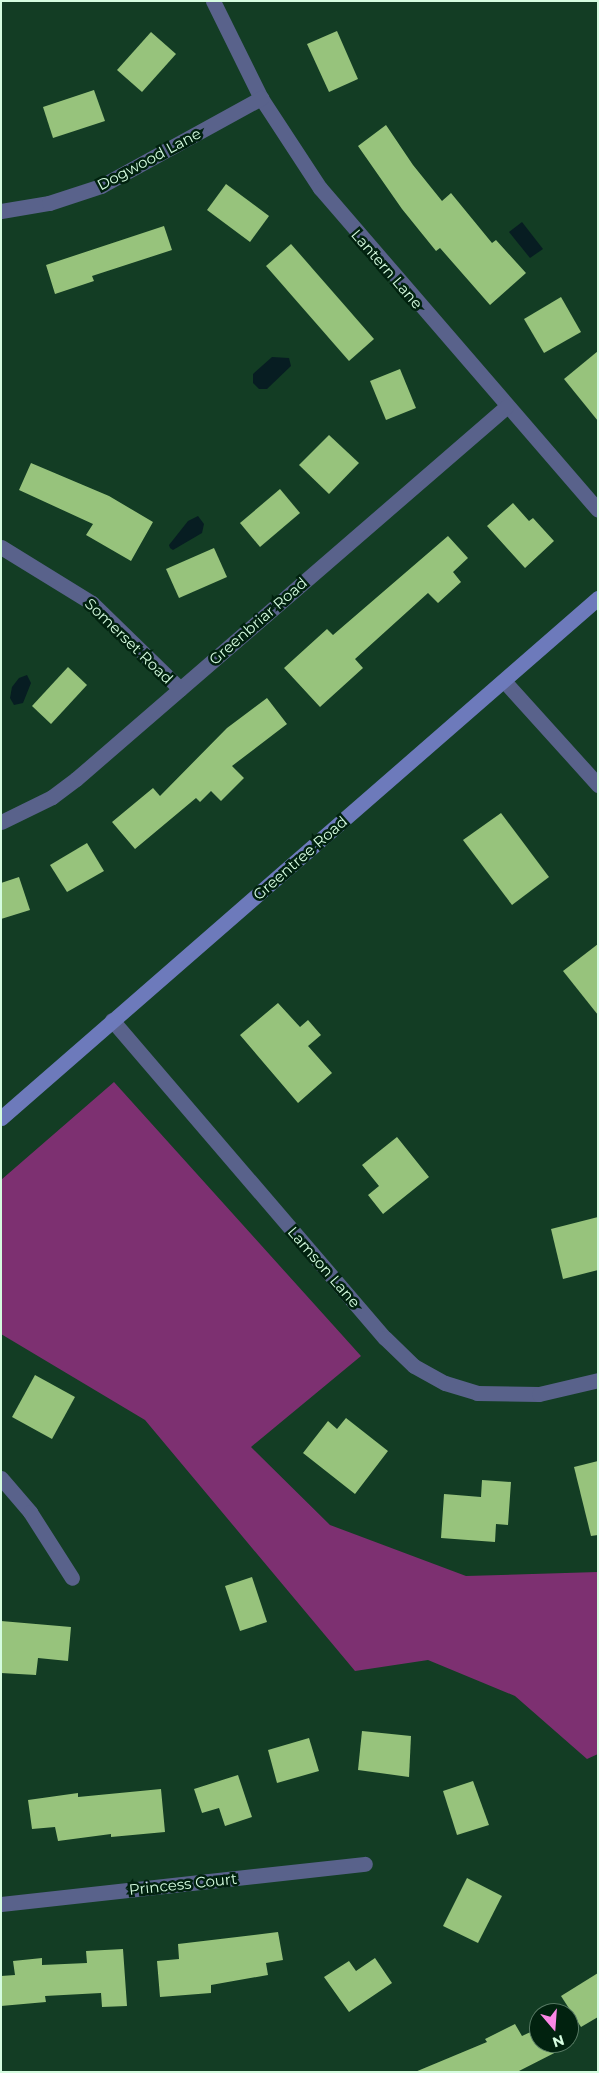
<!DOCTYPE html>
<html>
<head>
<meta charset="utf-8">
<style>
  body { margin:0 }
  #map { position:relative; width:599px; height:2073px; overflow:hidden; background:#133d24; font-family:Montserrat,sans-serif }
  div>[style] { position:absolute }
  .green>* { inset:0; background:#7d3071 }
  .water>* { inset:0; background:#071d22 }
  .building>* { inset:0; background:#97c37c }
  .street>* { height:15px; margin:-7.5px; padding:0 7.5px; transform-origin:7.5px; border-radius:7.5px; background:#59628b }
  .secondary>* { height:15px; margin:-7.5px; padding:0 7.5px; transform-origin:7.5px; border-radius:7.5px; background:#6d7abb }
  span { translate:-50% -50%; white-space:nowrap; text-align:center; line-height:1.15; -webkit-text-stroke:5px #01220f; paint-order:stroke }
  .street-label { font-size:15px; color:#d5fce0 }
  .frame { position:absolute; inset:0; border:2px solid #d5fce0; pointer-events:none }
  .north { position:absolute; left:529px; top:2003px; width:50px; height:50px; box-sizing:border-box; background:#01220f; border:1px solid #567963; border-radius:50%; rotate:162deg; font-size:14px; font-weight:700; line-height:20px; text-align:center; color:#d5fce0 }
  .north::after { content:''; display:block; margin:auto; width:18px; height:22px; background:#fb87e6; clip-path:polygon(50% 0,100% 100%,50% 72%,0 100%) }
</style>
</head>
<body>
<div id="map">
  <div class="green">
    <div style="clip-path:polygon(114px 1082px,361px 1356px,251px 1447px,330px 1525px,466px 1576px,598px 1572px,598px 1754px,587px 1759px,515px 1696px,428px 1660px,355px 1671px,145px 1420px,1px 1334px,1px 1180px)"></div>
  </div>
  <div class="water">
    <div style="clip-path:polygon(522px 222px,543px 249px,530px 258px,509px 232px)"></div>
    <div style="clip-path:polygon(272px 357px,289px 358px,291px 366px,267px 389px,259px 389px,253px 383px,253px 374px)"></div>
    <div style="clip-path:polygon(198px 516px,204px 524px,202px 533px,173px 550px,170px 548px,169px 545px,188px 521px)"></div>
    <div style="clip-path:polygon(27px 675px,31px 683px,23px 703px,14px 705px,10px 698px,12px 687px,19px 678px)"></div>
  </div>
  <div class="building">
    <div style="clip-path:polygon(337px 31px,358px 79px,329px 92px,307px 44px)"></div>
    <div style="clip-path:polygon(151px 32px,176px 54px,142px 92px,117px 70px)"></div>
    <div style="clip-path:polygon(94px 90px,105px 121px,53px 138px,43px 107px)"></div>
    <div style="clip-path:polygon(386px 125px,413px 165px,442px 201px,451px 193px,492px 243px,496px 240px,526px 273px,490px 305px,440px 248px,436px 251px,402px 209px,358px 146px)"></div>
    <div style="clip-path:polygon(226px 184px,269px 216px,250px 242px,207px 210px)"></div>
    <div style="clip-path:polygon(164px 226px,172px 250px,92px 276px,94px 281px,55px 294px,46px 265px)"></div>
    <div style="clip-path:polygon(291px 244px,374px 339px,349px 361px,266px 266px)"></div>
    <div style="clip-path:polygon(561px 297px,581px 332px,544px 353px,524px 319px)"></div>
    <div style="clip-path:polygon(598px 351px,598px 421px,564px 379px)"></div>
    <div style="clip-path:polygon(400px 369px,416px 408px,386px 420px,370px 381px)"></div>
    <div style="clip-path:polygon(329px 435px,359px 463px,329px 494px,299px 465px)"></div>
    <div style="clip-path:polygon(31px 463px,109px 496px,153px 522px,131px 561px,86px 535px,93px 524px,19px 490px)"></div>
    <div style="clip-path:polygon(280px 489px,300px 513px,260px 547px,240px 523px)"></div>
    <div style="clip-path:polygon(513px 503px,529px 521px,533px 518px,554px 541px,525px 568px,487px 526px)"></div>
    <div style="clip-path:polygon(448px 536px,468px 558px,453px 572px,461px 582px,438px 603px,428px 593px,355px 659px,363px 668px,320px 707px,284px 668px,327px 629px,333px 635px)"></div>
    <div style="clip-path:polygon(214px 548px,227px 577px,179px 598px,166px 569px)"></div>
    <div style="clip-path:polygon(68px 667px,87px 685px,51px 724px,32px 706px)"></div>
    <div style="clip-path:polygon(267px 698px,287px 724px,232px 766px,244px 778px,221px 801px,211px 791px,200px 802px,196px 798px,135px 849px,112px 822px,153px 788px,160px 796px,227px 728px)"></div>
    <div style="clip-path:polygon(501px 813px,549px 877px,512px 905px,463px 840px)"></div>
    <div style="clip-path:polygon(87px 843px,104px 871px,67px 892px,50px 865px)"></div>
    <div style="clip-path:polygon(19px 877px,30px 910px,1px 919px,1px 883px)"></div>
    <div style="clip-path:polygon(598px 944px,598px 1015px,563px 971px)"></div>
    <div style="clip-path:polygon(278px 1003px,300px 1027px,308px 1020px,321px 1035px,308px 1046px,332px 1073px,298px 1103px,240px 1035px)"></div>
    <div style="clip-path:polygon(397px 1137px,429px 1177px,383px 1214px,368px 1195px,379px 1186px,362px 1165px)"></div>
    <div style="clip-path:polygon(598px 1217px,598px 1270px,563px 1279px,551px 1229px)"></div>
    <div style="clip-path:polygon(35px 1375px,75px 1397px,52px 1439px,12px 1417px)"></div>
    <div style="clip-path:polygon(346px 1418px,388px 1451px,355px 1494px,303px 1453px,328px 1421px,337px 1429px)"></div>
    <div style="clip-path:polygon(598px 1461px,598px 1535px,591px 1536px,574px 1467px)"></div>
    <div style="clip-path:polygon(482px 1480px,511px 1482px,508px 1525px,496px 1524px,495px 1542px,441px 1538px,444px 1494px,481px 1497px)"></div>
    <div style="clip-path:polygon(252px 1577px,267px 1622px,240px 1631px,225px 1586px)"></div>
    <div style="clip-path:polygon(1px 1621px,71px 1627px,68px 1661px,38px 1658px,36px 1675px,1px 1673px)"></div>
    <div style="clip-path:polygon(362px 1731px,411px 1736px,409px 1777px,358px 1770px)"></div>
    <div style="clip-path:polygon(309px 1738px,319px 1771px,277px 1783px,268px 1750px)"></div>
    <div style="clip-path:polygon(238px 1775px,252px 1817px,225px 1826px,219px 1808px,202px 1813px,194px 1789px)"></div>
    <div style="clip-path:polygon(473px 1781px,489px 1825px,457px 1835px,443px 1791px)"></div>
    <div style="clip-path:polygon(161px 1789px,165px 1832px,111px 1837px,111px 1834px,58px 1841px,55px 1827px,32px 1829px,28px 1800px,78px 1793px,78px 1797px)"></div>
    <div style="clip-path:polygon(467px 1878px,502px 1896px,478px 1943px,443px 1926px)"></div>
    <div style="clip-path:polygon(278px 1932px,283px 1960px,266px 1963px,268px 1975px,211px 1985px,211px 1993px,160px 1997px,157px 1961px,179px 1959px,178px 1944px)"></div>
    <div style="clip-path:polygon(123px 1949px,127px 2006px,102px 2007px,101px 1993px,45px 1996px,46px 2002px,1px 2006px,1px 1976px,15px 1975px,13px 1961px,42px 1958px,42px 1965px,87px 1963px,86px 1951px)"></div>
    <div style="clip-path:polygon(375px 1958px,392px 1983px,349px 2012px,324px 1977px,349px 1961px,356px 1971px)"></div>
    <div style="clip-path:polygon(598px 1973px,598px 2017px,581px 2027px,561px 1996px)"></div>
    <div style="clip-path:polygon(515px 2024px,522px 2036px,539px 2028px,539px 2043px,574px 2043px,517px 2072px,415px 2072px,487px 2042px,485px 2039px)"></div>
  </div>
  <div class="street">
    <div style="left:213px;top:1px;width:108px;rotate:63.7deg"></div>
    <div style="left:261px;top:98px;width:108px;rotate:56.8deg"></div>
    <div style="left:320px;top:188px;width:425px;rotate:49.2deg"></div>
    <div style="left:1px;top:211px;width:49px;rotate:-9.5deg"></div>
    <div style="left:49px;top:203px;width:55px;rotate:-18.1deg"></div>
    <div style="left:101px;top:186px;width:183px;rotate:-28.8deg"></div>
    <div style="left:1px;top:547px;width:107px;rotate:31.6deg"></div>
    <div style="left:92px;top:603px;width:123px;rotate:44.3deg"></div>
    <div style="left:505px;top:682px;width:139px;rotate:47.9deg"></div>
    <div style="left:1px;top:822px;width:57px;rotate:-26.1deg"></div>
    <div style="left:52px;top:797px;width:30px;rotate:-37deg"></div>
    <div style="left:76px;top:779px;width:569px;rotate:-40.86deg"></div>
    <div style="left:112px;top:1020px;width:419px;rotate:49.4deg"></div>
    <div style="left:385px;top:1338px;width:40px;rotate:44deg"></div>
    <div style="left:414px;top:1366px;width:35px;rotate:29deg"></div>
    <div style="left:445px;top:1383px;width:34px;rotate:17deg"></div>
    <div style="left:477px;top:1393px;width:62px;rotate:0.9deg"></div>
    <div style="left:539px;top:1394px;width:61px;rotate:-13.3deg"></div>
    <div style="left:1px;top:1478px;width:45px;rotate:49.5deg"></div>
    <div style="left:30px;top:1512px;width:78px;rotate:57.5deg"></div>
    <div style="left:1px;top:1904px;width:366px;rotate:-6.3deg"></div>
  </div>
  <div class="secondary">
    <div style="left:1px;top:1118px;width:792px;rotate:-41.06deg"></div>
  </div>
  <div class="street-label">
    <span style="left:149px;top:159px;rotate:-28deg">Dogwood Lane</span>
    <span style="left:387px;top:269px;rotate:49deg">Lantern Lane</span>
    <span style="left:258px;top:621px;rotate:-41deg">Greenbriar Road</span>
    <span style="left:129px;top:641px;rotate:44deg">Somerset Road</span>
    <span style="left:300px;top:858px;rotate:-41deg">Greentree Road</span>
    <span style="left:324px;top:1267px;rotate:49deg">Lamson Lane</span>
    <span style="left:183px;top:1884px;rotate:-6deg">Princess Court</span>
  </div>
  <div class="frame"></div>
  <div class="north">N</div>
</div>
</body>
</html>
